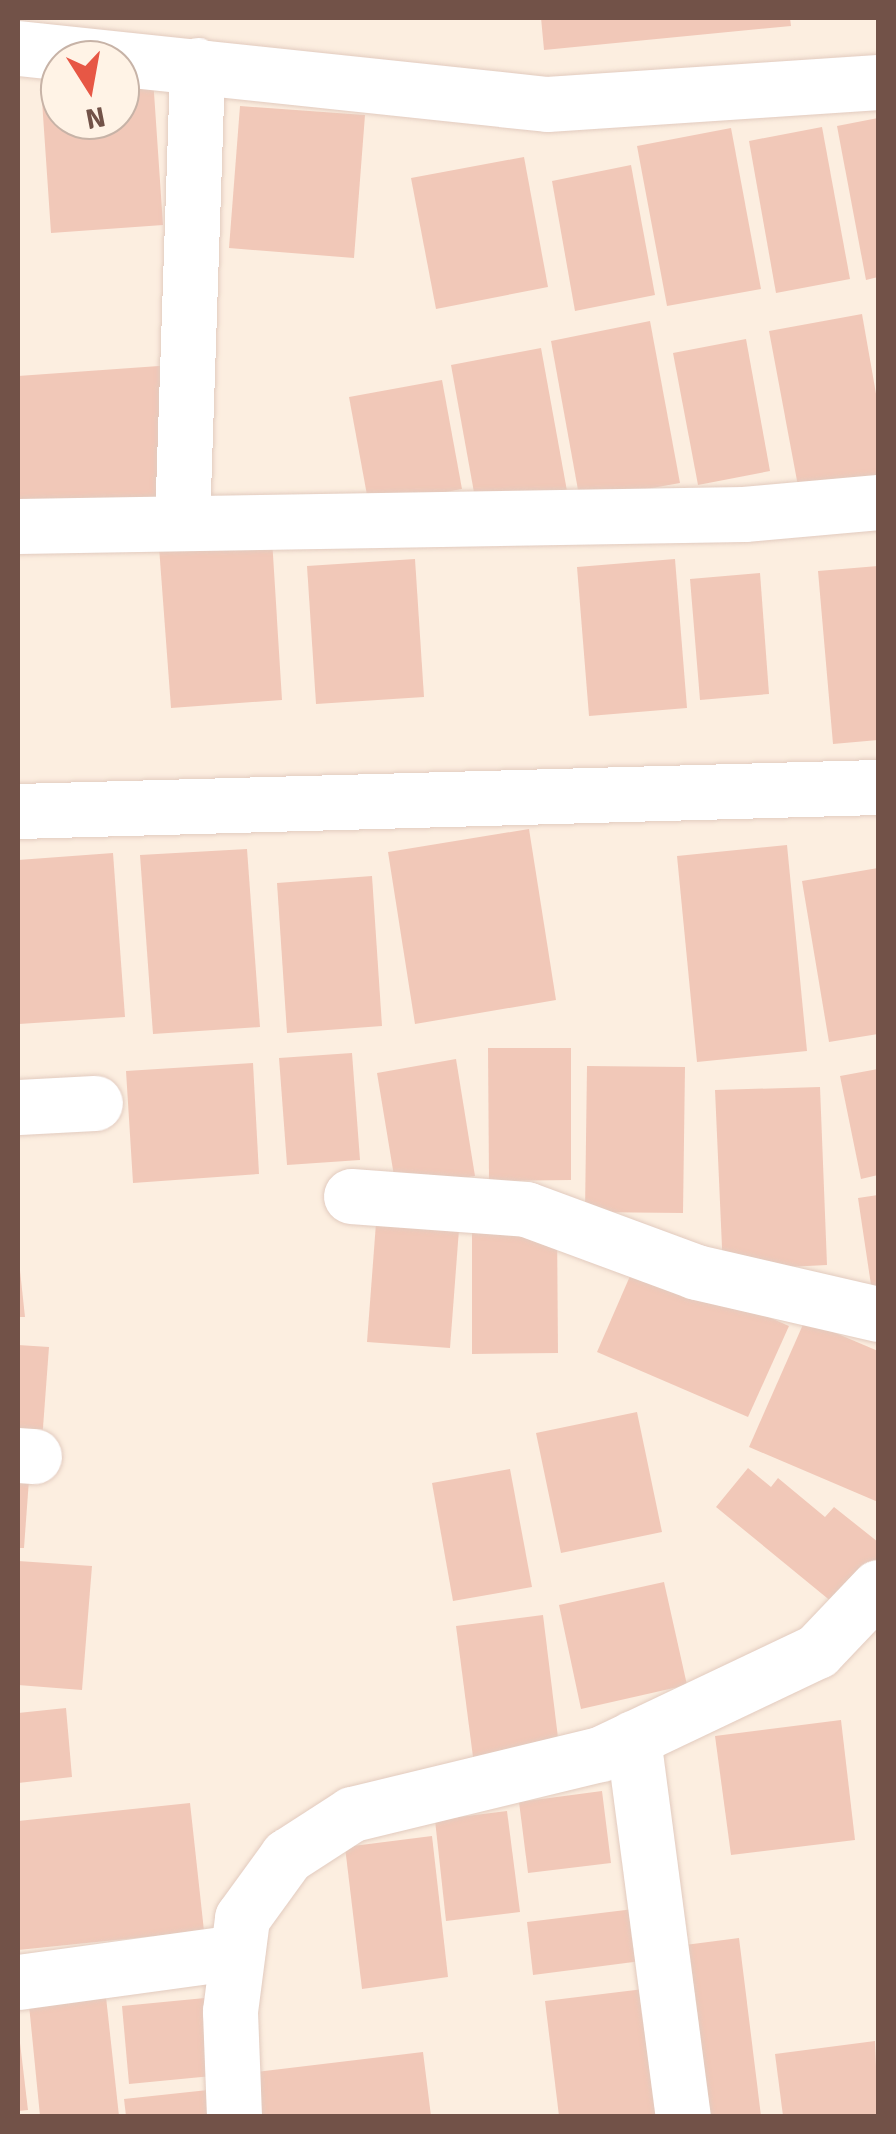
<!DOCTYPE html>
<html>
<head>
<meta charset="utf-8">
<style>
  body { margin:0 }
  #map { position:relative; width:896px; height:2134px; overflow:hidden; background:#fceee0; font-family:Signika,sans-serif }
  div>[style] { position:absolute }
  .building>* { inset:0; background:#f1c8b8 }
  .roads { filter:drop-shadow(0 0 2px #e2cbbf) drop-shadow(0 0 2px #e2cbbf) }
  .minor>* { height:55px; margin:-27.5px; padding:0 27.5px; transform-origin:27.5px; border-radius:27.5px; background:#fff }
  span { translate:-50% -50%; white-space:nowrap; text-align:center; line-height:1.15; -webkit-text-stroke:8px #fff3e6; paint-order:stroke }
  .frame { position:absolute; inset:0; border:20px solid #725248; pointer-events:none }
  .north { position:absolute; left:40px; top:40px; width:100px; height:100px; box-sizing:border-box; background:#fff3e6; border:2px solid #c7b3a7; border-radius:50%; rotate:169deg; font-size:28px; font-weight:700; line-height:40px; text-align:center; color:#725248 }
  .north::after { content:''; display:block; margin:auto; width:35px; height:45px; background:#e75745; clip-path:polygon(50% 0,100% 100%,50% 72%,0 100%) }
</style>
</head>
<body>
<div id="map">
  <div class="building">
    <div style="clip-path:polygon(541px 18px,790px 18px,791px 26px,544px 50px)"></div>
    <div style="clip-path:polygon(153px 78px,163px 225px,51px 233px,41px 86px,60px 85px,60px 120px,120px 120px,120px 81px)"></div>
    <div style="clip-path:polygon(240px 106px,365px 115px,354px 258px,229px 248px)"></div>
    <div style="clip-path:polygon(878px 118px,878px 277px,866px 280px,837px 126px)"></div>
    <div style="clip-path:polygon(822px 127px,850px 279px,776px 293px,749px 141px)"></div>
    <div style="clip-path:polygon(731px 128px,761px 289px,667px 306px,637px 146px)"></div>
    <div style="clip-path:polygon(524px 157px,548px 287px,436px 309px,411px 178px)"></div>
    <div style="clip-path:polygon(631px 165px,655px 295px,575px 311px,552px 181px)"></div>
    <div style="clip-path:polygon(862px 314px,878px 405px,878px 487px,801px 502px,769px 331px)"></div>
    <div style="clip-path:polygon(650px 321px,680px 483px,580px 501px,551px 341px)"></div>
    <div style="clip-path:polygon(746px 339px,770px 471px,698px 485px,673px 353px)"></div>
    <div style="clip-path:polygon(541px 348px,567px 491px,477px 509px,451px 365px)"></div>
    <div style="clip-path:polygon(173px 365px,182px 500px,18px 512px,18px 376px)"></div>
    <div style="clip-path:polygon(442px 380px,462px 489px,369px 506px,349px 397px)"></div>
    <div style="clip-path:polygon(272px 539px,282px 700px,171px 708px,159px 547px)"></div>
    <div style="clip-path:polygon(415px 559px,424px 697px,316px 704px,307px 566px)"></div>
    <div style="clip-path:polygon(675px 559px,687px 708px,589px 716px,577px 567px)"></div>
    <div style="clip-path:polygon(878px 566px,878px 740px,833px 744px,818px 571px)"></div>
    <div style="clip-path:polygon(760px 573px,769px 694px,700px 700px,690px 579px)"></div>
    <div style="clip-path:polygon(529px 829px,556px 1000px,415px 1024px,388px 852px)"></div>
    <div style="clip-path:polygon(787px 845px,807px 1051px,697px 1062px,677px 856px)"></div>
    <div style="clip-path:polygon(247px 849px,260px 1027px,153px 1034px,140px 855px)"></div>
    <div style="clip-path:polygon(113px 853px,125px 1017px,19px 1024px,18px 860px)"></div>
    <div style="clip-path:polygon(878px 868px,878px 1034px,829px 1042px,802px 881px)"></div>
    <div style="clip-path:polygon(372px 876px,382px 1026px,287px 1033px,277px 883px)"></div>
    <div style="clip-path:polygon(488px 1048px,571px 1048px,571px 1180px,489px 1181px)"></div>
    <div style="clip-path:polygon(352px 1053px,360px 1160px,287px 1165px,279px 1058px)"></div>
    <div style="clip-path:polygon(456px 1059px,475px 1176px,396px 1188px,377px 1073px)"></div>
    <div style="clip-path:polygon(253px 1063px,259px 1174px,133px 1183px,126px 1071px)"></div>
    <div style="clip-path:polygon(587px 1066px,685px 1067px,683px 1213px,585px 1212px)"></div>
    <div style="clip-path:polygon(878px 1069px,878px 1175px,861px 1179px,840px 1076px)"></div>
    <div style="clip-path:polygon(820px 1087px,827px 1265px,723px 1270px,715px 1090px)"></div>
    <div style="clip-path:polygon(878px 1195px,878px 1305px,874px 1305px,858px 1198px)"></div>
    <div style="clip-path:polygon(377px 1210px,460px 1216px,450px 1348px,367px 1342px)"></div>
    <div style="clip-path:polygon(557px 1222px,558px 1353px,472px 1354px,472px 1223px)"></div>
    <div style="clip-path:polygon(18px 1252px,25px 1317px,18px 1317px)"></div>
    <div style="clip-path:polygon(637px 1260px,789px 1326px,748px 1417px,597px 1352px)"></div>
    <div style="clip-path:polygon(805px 1320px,878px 1351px,878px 1502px,749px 1447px)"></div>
    <div style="clip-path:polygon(18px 1345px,49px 1347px,42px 1441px,18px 1440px)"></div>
    <div style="clip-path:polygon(637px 1412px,662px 1532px,561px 1553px,536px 1433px)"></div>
    <div style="clip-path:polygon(18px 1465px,30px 1466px,24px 1548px,18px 1548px)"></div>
    <div style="clip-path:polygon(748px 1468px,771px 1487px,778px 1478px,825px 1517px,834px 1507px,878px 1542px,878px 1557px,838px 1607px,716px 1507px)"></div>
    <div style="clip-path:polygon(510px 1469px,532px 1587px,453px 1601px,432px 1483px)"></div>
    <div style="clip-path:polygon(18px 1561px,92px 1566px,82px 1690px,18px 1685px)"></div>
    <div style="clip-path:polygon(664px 1582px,687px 1685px,581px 1709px,559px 1605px)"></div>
    <div style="clip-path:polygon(543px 1615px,559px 1746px,473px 1757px,456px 1626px)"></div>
    <div style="clip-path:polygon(66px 1708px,72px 1777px,18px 1783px,18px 1713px)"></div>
    <div style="clip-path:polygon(841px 1720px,855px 1840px,731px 1855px,715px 1736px)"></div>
    <div style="clip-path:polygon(602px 1791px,611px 1863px,528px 1873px,519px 1802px)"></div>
    <div style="clip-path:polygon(190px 1803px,204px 1931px,18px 1950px,18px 1821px)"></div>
    <div style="clip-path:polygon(507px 1811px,520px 1912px,446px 1921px,435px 1820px)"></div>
    <div style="clip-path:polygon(432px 1836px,448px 1977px,362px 1989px,345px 1847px)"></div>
    <div style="clip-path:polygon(642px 1908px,649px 1960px,533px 1975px,527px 1922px)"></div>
    <div style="clip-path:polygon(739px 1938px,761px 2116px,708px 2116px,685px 1945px)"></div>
    <div style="clip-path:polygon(652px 1988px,668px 2116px,559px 2116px,545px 2001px)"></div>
    <div style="clip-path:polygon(106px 1997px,119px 2116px,40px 2116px,29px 2005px)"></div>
    <div style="clip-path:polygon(205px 1998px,212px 2076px,129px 2084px,122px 2006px)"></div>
    <div style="clip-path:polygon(18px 2026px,28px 2110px,18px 2111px)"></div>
    <div style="clip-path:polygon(875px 2041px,878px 2116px,783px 2116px,775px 2054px)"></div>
    <div style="clip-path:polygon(423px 2052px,431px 2116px,253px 2116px,248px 2073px)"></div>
    <div style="clip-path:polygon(208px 2090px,210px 2116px,126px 2116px,124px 2099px)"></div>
  </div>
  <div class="roads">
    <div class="minor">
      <div style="left:18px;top:48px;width:532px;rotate:6.04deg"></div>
      <div style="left:547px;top:104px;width:332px;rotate:-3.8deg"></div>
      <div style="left:182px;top:523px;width:458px;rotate:-88.1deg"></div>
      <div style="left:18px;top:526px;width:726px;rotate:-0.95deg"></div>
      <div style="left:744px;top:514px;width:135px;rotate:-5.1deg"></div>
      <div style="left:18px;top:811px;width:860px;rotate:-1.6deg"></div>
      <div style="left:18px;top:1107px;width:77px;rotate:-3deg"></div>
      <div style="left:351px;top:1196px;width:175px;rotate:4.2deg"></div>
      <div style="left:526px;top:1209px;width:181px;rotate:20.3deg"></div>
      <div style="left:696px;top:1272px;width:187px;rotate:13deg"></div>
      <div style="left:18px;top:1455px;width:16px;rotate:4deg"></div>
      <div style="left:633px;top:1738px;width:381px;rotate:82.5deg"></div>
      <div style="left:18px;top:1982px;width:221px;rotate:-7.8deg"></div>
      <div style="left:234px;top:2116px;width:105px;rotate:-92.2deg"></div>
      <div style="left:230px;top:2011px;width:94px;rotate:-82.6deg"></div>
      <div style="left:242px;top:1918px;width:77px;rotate:-54deg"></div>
      <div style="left:287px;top:1856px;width:77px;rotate:-32.9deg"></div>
      <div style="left:352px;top:1814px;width:255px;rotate:-13.6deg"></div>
      <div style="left:600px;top:1754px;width:240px;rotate:-25.4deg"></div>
      <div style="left:817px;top:1651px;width:88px;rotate:-46.4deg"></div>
    </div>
  </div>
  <div class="frame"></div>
  <div class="north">N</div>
</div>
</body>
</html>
